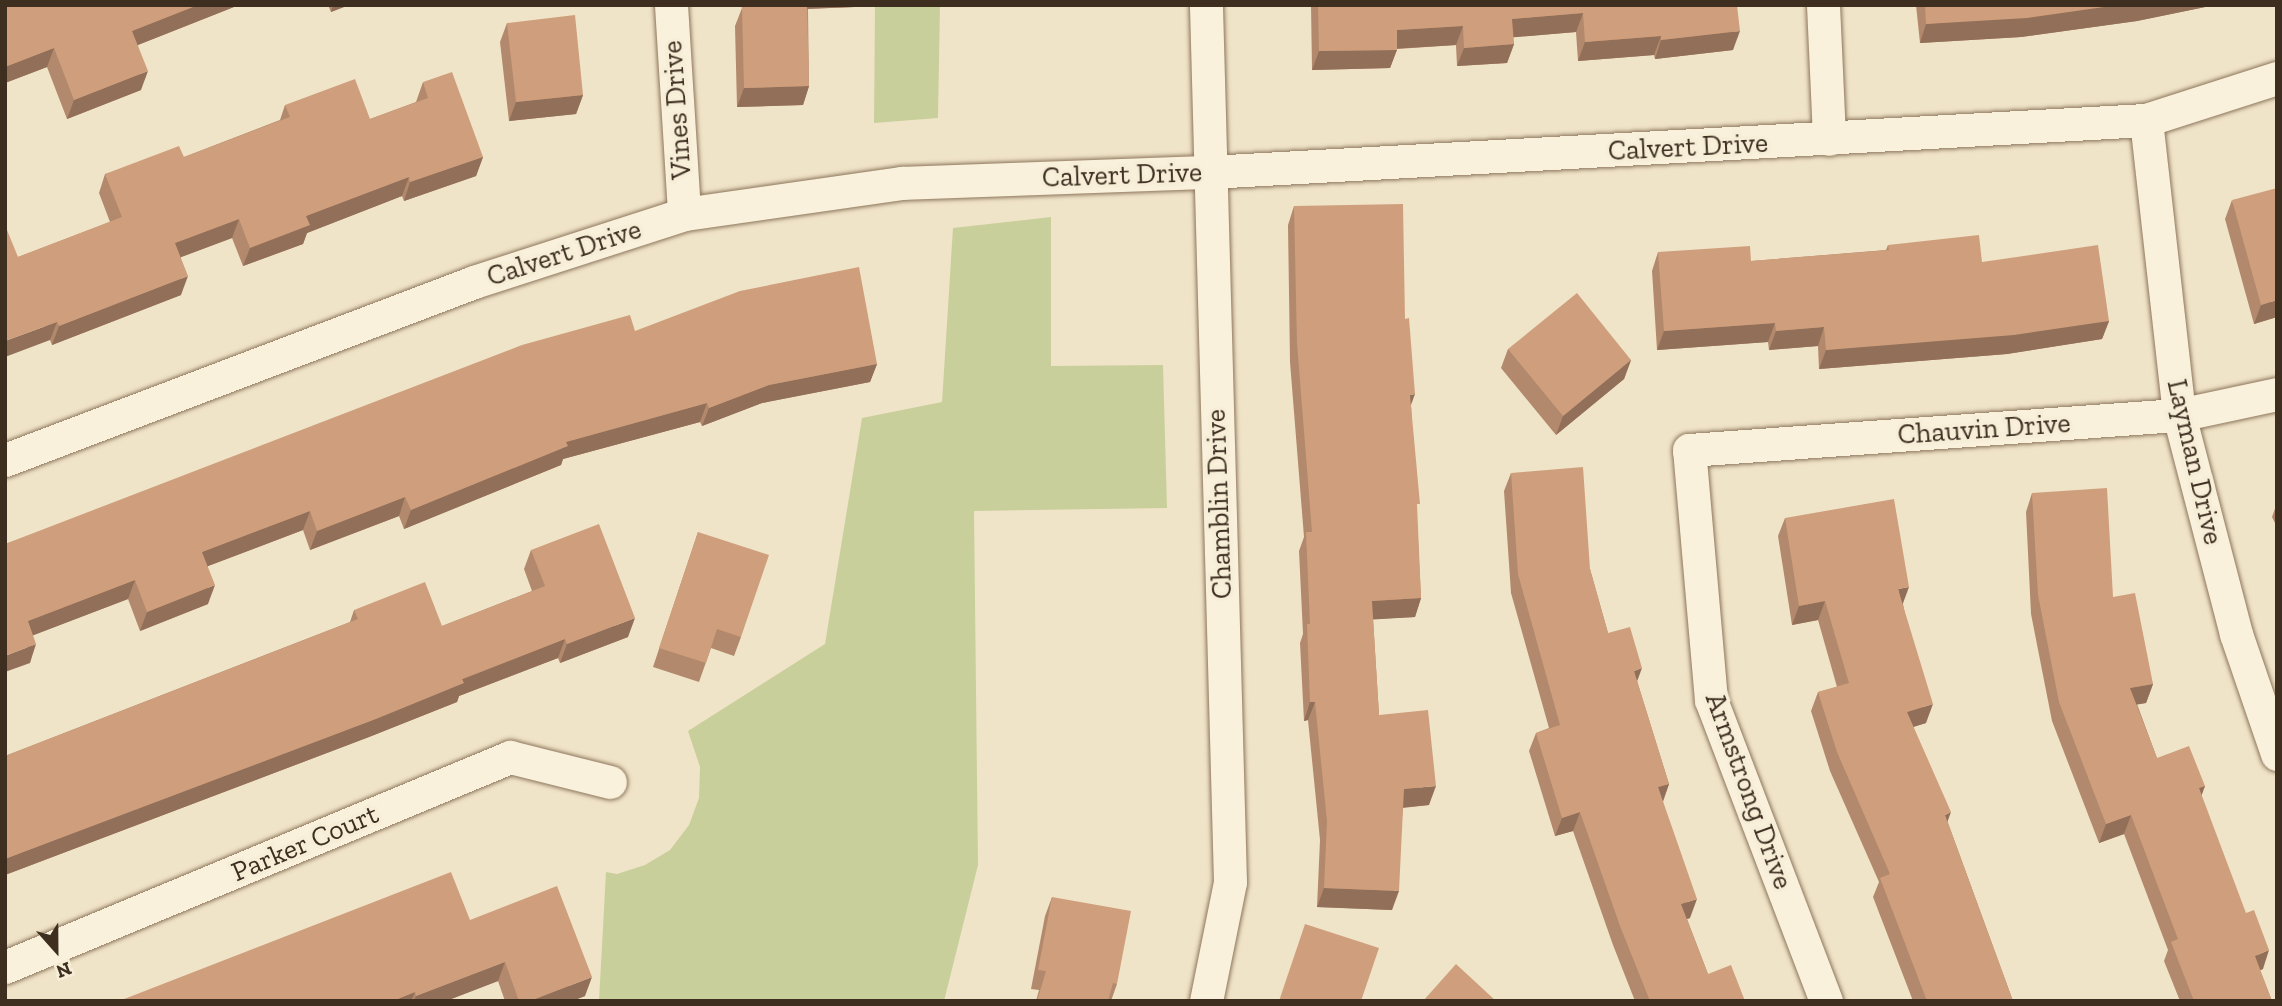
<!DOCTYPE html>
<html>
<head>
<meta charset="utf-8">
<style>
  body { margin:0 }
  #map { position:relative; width:2282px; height:1006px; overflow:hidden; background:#f0e4c8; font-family:"Zilla Slab",serif }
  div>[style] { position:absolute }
  .green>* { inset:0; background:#c9cf9b }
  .roads { filter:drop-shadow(0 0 2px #8d765c) drop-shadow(0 0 2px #8d765c) }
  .street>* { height:33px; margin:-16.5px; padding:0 16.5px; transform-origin:16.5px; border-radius:16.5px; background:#faf1dc }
  .wall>* { inset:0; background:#b2896c }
  .shaded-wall>* { inset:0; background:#916f58 }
  .building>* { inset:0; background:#cf9f7d }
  span { translate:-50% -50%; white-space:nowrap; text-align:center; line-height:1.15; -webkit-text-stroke:7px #f7eed8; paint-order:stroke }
  .street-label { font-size:28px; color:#3d2e20 }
  .frame { position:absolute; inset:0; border:7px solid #3d2e20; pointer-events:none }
  .north { position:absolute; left:21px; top:915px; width:70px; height:70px; -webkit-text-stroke:5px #f7eed8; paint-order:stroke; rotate:159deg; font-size:19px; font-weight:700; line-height:28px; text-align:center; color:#3d2e20 }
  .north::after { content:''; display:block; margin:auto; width:24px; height:32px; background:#3d2e20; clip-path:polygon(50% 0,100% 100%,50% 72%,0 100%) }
</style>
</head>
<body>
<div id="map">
  <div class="green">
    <div style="clip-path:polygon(875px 5px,940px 5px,938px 118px,874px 123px)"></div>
    <div style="clip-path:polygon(1051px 217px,1051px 366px,1163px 365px,1167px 508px,974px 511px,978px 865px,944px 1001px,599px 1001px,606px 872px,617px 874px,645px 865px,670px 850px,689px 825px,699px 798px,700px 767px,688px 731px,825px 644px,862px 418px,942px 402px,953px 228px)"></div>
  </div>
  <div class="roads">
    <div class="street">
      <div style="left:671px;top:5px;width:209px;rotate:86.4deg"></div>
      <div style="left:1823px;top:5px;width:134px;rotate:87.4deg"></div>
      <div style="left:2146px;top:120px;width:297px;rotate:83.6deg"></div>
      <div style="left:2179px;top:415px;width:226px;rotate:75.4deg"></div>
      <div style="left:2236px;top:634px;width:127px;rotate:71.1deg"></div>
      <div style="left:5px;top:460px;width:502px;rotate:-20.78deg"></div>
      <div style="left:474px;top:282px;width:221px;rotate:-17.9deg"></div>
      <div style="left:684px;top:214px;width:220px;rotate:-8.1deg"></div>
      <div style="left:902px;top:183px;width:307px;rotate:-2.1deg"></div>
      <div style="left:1209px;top:172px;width:938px;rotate:-3.18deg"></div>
      <div style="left:2146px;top:120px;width:138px;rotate:-17.8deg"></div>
      <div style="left:5px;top:967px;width:547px;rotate:-22.58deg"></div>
      <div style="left:510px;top:757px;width:103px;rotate:14deg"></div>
      <div style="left:1206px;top:1001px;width:121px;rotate:-78.6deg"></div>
      <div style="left:1230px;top:882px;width:877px;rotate:-91.57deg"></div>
      <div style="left:1826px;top:1001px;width:322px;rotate:-110.9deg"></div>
      <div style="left:1711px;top:700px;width:251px;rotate:-95deg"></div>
      <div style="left:1689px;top:450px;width:491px;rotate:-4.1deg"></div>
      <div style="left:2179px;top:415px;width:100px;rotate:-12.1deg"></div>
    </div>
  </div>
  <div class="wall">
    <div style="clip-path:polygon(5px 5px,239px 5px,138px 45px,141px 90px,67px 119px,47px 67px,5px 83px)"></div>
    <div style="clip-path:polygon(328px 5px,349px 5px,331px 12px)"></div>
    <div style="clip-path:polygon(741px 5px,856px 5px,855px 7px,808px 9px,809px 86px,803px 105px,737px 107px,735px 26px,742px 8px)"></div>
    <div style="clip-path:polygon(1311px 5px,1737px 5px,1733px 50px,1655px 59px,1654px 55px,1578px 61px,1576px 32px,1513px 37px,1514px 44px,1507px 63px,1457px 66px,1456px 45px,1397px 49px,1390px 68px,1312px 70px)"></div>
    <div style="clip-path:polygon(1916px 5px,2215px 5px,2137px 21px,2021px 37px,1920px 43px)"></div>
    <div style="clip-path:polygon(507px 23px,583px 95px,576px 114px,509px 121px,500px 42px)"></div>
    <div style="clip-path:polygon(423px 82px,483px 157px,476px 176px,404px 201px,402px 196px,307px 233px,303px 244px,243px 266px,232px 238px,181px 257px,181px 295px,52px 345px,18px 257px,110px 222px,99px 193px,105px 174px,184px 157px,280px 120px,285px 105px,370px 119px,416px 102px)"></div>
    <div style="clip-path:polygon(2232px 200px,2277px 317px,2254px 324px,2225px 219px)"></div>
    <div style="clip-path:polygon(1294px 206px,1405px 319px,1411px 405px,1421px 598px,1415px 617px,1373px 619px,1379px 715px,1429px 805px,1403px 808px,1392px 910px,1317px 907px,1320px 840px,1308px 720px,1304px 721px,1300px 643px,1303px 634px,1299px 551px,1304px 537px,1290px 362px,1288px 225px)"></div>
    <div style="clip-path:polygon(1888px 245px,1982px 262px,2109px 321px,2102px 339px,2007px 354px,1819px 369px,1818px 346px,1769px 350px,1768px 342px,1657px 350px,1652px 271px,1658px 252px,1751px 261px,1886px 250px)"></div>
    <div style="clip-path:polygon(635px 331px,877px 364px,870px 382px,762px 403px,702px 426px,700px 422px,563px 459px,561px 465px,404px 529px,399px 516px,310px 550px,303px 530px,208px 566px,208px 604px,140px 631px,128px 599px,33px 635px,30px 663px,5px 544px)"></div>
    <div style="clip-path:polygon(1508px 349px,1631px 360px,1624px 379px,1556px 435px,1501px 368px)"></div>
    <div style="clip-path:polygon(1511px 473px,1590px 569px,1608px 633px,1637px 681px,1669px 784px,1663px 802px,1690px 918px,1687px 919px,1708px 974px,1745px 1001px,1635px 1001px,1613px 945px,1573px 831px,1555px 836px,1529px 751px,1536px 733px,1549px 728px,1511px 593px,1504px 491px)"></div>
    <div style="clip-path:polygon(2032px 493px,2113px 597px,2153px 684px,2146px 703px,2137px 704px,2157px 758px,2205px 786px,2201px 795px,2263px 969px,2260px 970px,2272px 1001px,2180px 1001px,2164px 961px,2168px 950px,2124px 834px,2099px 843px,2052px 721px,2031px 614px,2026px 512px)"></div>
    <div style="clip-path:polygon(2277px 503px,2277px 527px,2272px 517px)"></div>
    <div style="clip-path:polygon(1785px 518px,1903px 604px,1926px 723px,1913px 727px,2013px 1001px,1913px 1001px,1873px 897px,1879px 882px,1830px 771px,1811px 711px,1818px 692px,1837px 687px,1818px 620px,1792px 625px,1778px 536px)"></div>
    <div style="clip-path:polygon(698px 532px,741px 637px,734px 656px,711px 648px,699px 682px,653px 667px)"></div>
    <div style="clip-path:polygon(531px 550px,628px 637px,560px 663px,558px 658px,459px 696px,457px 702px,369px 737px,5px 875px,5px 756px,350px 622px,354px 610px,442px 626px,532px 591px,524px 569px)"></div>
    <div style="clip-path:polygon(1052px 897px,1117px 984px,1111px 1001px,1036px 1001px,1039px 990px,1031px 989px,1045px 916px)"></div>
    <div style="clip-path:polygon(470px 920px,585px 996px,572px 1001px,505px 1001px,498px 981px,446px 1001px,119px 1001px)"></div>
  </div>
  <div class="shaded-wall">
    <div style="clip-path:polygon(198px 5px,239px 5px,125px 50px,132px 31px)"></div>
    <div style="clip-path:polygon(333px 5px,349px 5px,331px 12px)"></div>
    <div style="clip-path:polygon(802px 5px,856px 5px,855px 7px,800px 9px)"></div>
    <div style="clip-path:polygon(2118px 5px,2215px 5px,2137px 21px,2021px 37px,1920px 43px,1926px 24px)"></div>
    <div style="clip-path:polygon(1583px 13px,1576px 32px,1505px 38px,1512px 19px)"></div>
    <div style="clip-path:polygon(1463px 26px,1456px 45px,1390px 49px,1397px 30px)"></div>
    <div style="clip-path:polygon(1740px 31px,1733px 50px,1655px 59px,1661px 40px)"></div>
    <div style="clip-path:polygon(1661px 36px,1654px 55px,1578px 61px,1585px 42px)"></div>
    <div style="clip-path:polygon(1514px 44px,1507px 63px,1457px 66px,1464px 48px)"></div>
    <div style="clip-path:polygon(54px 48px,47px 67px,5px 83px,5px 67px)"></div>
    <div style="clip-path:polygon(1397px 50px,1390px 68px,1312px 70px,1319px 51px)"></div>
    <div style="clip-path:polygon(148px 71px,141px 90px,67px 119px,74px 100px)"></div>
    <div style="clip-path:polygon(809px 86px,803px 105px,737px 107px,744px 88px)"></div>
    <div style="clip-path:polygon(583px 95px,576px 114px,509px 121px,516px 102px)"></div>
    <div style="clip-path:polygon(483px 157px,476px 176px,404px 201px,410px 182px)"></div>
    <div style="clip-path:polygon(409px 177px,402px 196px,307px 233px,303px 244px,243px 266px,250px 248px,306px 216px)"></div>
    <div style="clip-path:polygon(239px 219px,232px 238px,168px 262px,175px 243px)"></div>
    <div style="clip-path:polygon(188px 276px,181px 295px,52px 345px,59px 326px)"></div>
    <div style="clip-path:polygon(2277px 300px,2277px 317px,2254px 324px,2261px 305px)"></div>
    <div style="clip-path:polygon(2109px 321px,2102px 339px,2007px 354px,1819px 369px,1826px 350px)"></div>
    <div style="clip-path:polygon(57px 322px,50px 340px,5px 357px,5px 341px)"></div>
    <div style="clip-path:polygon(1775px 323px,1768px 342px,1657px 350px,1664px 331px)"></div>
    <div style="clip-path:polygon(1824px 327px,1818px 346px,1769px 350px,1776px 331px)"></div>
    <div style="clip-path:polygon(1631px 360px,1624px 379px,1556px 435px,1563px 416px)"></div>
    <div style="clip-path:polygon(877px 364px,870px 382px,762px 403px,702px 426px,709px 408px,769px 385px)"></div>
    <div style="clip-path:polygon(1415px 394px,1408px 413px,1410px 395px)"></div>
    <div style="clip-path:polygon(707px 403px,700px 422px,563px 459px,561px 465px,404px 529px,411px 510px,566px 442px)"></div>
    <div style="clip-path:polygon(405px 497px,399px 516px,310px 550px,317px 531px)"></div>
    <div style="clip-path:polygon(310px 511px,303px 530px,195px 571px,202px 552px)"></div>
    <div style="clip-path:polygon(135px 580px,128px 599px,21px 640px,28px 621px)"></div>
    <div style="clip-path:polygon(215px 585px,208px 604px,140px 631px,147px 612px)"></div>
    <div style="clip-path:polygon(1909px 587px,1902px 606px,1898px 589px)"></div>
    <div style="clip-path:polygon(1421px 598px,1415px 617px,1365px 620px,1372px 601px)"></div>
    <div style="clip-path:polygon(1825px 601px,1818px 620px,1792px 625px,1799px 606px)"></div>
    <div style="clip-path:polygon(635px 618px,628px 637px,560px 663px,567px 644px)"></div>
    <div style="clip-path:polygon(565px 639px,558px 658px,459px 696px,457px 702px,369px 737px,5px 875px,5px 859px)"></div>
    <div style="clip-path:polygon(36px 644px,30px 663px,5px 672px,5px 656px)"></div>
    <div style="clip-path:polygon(1642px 668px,1635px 687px,1634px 671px)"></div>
    <div style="clip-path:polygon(2153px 684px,2146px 703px,2123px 707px,2130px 688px)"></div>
    <div style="clip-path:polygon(1310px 702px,1315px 702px,1308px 720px,1304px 721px)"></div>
    <div style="clip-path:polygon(1933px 704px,1926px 723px,1900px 731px,1907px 712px)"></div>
    <div style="clip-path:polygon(1669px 784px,1662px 803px,1658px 787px)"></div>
    <div style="clip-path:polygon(1436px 786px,1429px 805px,1397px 808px,1404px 789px)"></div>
    <div style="clip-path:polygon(2205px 786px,2198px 805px,2199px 788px)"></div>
    <div style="clip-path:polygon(1580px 812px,1573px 831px,1555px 836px,1562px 818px)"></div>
    <div style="clip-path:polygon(1951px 812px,1944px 831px,1945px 815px)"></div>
    <div style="clip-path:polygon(2131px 815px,2124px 834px,2099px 843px,2106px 824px)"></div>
    <div style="clip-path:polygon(1324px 888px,1399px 891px,1392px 910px,1317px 907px)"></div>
    <div style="clip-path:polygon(1697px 899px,1690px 918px,1675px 923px,1681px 904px)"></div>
    <div style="clip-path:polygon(2269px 950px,2263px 969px,2248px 975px,2255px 956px)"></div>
    <div style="clip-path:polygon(505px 962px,498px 981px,446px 1001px,414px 1001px,416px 996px)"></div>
    <div style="clip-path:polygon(592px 977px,585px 996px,572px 1001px,530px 1001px)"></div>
    <div style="clip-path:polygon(415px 992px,411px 1001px,393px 1001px)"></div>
  </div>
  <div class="building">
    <div style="clip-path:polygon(5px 5px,198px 5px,132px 31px,148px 71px,74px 100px,54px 48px,5px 67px)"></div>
    <div style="clip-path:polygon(749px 5px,807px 5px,809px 86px,744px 88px,742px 7px,749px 6px)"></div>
    <div style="clip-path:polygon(1318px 5px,1737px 5px,1740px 31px,1661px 40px,1661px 36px,1585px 42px,1583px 13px,1512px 19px,1514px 44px,1464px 48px,1463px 26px,1397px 30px,1397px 50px,1319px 51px)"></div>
    <div style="clip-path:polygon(1925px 5px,2118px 5px,2027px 18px,1926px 24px)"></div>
    <div style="clip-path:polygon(575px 15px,583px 95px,516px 102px,507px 23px)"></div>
    <div style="clip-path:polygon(452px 72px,483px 157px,410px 182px,409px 177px,306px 216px,310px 225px,250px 248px,239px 219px,175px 243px,188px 276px,59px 326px,57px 322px,5px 341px,5px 225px,18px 257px,122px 217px,105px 174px,179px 146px,184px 157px,290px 117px,285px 105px,355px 79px,370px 119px,428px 98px,423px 82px)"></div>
    <div style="clip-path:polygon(2277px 188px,2277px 300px,2261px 305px,2232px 200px)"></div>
    <div style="clip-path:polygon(1403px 204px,1405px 319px,1409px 318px,1415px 394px,1410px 395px,1420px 504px,1417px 504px,1421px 598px,1372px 601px,1379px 715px,1428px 710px,1436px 786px,1404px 789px,1399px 891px,1324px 888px,1327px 821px,1315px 702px,1310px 702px,1307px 624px,1310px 624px,1306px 532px,1312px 532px,1297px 343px,1294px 206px)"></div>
    <div style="clip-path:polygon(1979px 235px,1982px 262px,2098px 245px,2109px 321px,2014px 335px,1826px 350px,1824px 327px,1776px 331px,1775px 323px,1664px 331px,1658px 252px,1750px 246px,1751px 261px,1889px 250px,1888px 245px)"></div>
    <div style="clip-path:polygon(859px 267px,877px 364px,769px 385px,709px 408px,707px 403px,566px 442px,568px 446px,411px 510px,405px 497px,317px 531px,310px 511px,202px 552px,215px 585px,147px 612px,135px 580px,28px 621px,36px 644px,5px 656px,5px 544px,522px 345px,630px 315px,635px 331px,740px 291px)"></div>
    <div style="clip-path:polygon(1577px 293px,1631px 360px,1563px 416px,1508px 349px)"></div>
    <div style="clip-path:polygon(1583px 467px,1590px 569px,1608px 633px,1630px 627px,1642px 668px,1634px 671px,1669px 784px,1658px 787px,1697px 899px,1681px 904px,1708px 974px,1731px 965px,1745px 1001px,1650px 1001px,1620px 926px,1580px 812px,1562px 818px,1536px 733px,1560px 725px,1518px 574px,1511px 473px)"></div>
    <div style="clip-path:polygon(2107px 488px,2113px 597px,2135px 593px,2153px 684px,2130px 688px,2157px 758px,2189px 746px,2205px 786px,2199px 788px,2246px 913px,2254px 910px,2269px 950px,2255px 956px,2272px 1001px,2194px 1001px,2171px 942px,2178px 939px,2131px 815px,2106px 824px,2059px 702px,2038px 595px,2032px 493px)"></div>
    <div style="clip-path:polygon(1894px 499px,1909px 587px,1898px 589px,1933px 704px,1907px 712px,1951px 812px,1945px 815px,2013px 1001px,1927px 1001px,1880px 878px,1890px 874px,1837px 752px,1818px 692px,1849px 683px,1825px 601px,1799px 606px,1785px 518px)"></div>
    <div style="clip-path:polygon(599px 524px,635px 618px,567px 644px,565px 639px,462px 679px,464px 683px,376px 719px,5px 859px,5px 756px,358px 619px,354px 610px,425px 582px,442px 626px,545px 586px,531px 550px)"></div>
    <div style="clip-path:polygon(698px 532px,769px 555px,741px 637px,717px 629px,706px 663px,659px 648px)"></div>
    <div style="clip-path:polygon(451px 872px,470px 920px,557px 886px,592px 977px,530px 1001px,519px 1001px,505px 962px,416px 996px,415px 992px,393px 1001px,119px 1001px)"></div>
    <div style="clip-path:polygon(1052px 897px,1131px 911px,1117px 984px,1113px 983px,1108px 1001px,1037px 1001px,1046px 971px,1038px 970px)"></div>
    <div style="clip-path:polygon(1305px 924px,1379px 948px,1361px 1001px,1279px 1001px)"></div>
    <div style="clip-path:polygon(1456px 964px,1496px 1001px,1423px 1001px)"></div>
  </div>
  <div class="street-label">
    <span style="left:677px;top:110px;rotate:-94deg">Vines Drive</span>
    <span style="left:1688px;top:147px;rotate:-3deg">Calvert Drive</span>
    <span style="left:1122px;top:175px;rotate:-2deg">Calvert Drive</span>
    <span style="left:564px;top:253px;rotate:-18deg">Calvert Drive</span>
    <span style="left:1984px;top:429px;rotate:-4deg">Chauvin Drive</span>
    <span style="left:2195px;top:462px;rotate:77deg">Layman Drive</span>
    <span style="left:1219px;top:504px;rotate:-92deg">Chamblin Drive</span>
    <span style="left:1749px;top:791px;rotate:70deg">Armstrong Drive</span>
    <span style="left:305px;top:843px;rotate:-23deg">Parker Court</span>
  </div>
  <div class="frame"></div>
  <div class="north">N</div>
</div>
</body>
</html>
